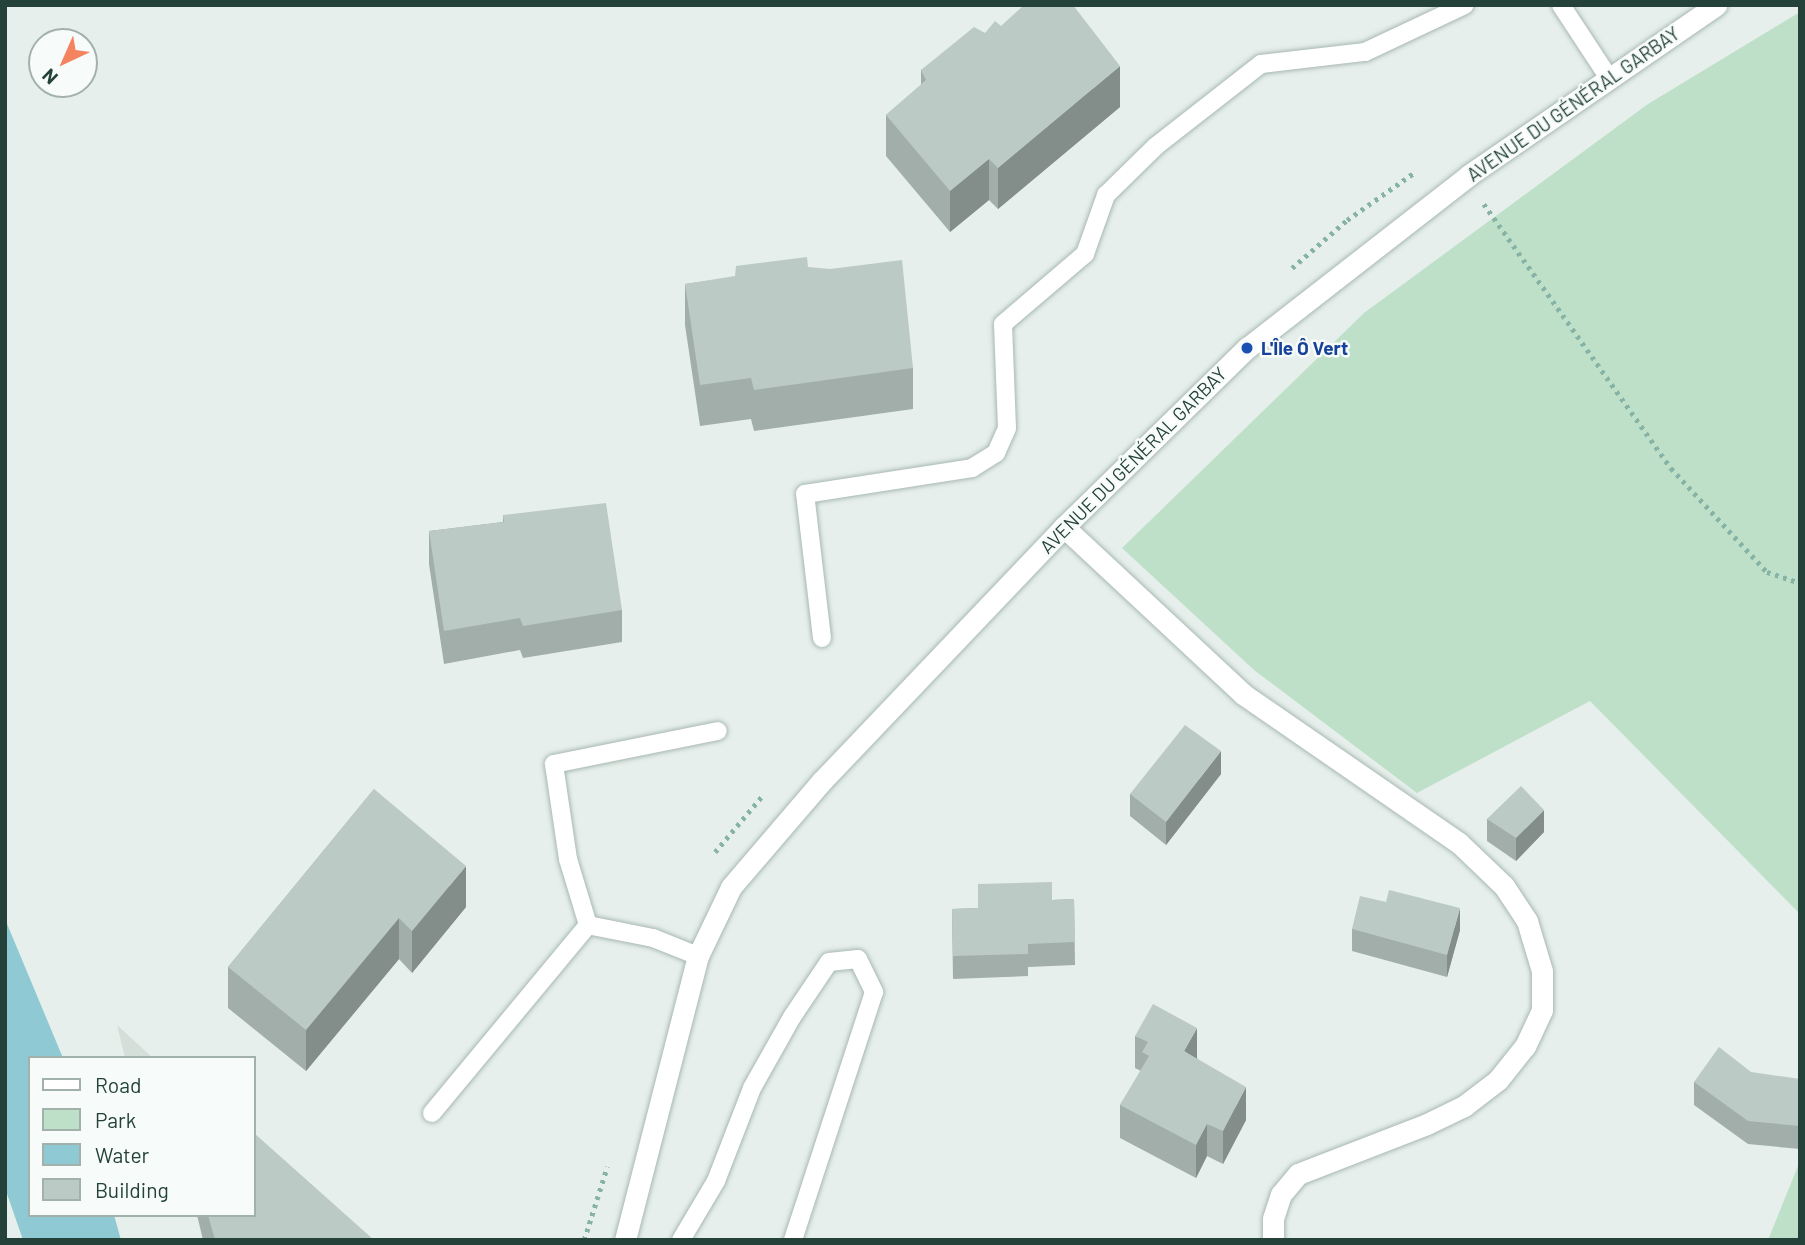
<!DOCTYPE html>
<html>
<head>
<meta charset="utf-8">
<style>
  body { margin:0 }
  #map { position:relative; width:1805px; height:1245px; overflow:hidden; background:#e6efeb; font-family:Barlow,sans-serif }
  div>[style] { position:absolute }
  .built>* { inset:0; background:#d4dfda }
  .green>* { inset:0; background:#bfe0c8 }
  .water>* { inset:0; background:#8ec9d4 }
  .path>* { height:4.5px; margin-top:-2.25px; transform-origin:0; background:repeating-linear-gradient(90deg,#86b3a5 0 3.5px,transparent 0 8.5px) }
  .roads { filter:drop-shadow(0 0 2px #a8b8b2) drop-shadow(0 0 2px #a8b8b2) }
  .service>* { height:18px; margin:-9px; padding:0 9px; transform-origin:9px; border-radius:9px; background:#fff }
  .minor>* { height:21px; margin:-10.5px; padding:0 10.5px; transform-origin:10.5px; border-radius:10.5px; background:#fff }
  .secondary>* { height:21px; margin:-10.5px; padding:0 10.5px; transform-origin:10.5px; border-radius:10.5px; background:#fff }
  .wall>* { inset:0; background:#a1aea9 }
  .shaded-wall>* { inset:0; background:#838d89 }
  .building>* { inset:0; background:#bbcac4 }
  .dots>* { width:19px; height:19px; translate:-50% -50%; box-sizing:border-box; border:4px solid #f7fbf9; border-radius:50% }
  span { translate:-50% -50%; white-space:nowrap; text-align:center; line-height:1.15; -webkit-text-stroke:5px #f7fbf9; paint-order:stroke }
  .street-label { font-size:19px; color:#24423a }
  .transit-label { font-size:19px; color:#164399; font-weight:700 }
  .left { translate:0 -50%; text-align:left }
  .frame { position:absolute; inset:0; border:7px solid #24423a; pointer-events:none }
  .legend { position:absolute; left:28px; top:1056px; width:228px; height:161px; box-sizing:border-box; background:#f7fbf9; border:2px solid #a3b1ad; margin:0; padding:9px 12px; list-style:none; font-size:21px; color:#24423a }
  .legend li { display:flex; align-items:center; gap:14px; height:35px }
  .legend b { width:35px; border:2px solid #a3b1ad }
  .north { position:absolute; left:28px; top:28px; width:70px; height:70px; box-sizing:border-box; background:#f7fbf9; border:2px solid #a3b1ad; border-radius:50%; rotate:224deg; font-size:19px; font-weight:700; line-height:28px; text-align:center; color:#24423a }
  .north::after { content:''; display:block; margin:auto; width:24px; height:32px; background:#f4845f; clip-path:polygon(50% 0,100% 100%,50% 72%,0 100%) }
</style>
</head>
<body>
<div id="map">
  <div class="built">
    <div style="clip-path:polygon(117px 1025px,153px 1058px,125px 1058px)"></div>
  </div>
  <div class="green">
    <div style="clip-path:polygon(1800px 12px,1800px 914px,1590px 701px,1417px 793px,1254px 670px,1122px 548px,1364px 313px,1648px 104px)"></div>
    <div style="clip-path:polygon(1800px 1160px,1800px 1240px,1768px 1240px,1800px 1161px)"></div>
  </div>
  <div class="water">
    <div style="clip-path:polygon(5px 919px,63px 1058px,30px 1058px,30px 1215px,114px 1215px,121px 1240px,23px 1240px,5px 1188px)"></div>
  </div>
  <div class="path">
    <div style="left:1484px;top:204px;width:324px;rotate:54.7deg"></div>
    <div style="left:1671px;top:468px;width:142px;rotate:47.3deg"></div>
    <div style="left:1767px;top:572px;width:35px;rotate:18deg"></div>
    <div style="left:1292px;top:268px;width:73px;rotate:-41.1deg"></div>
    <div style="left:1347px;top:220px;width:83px;rotate:-35.2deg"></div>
    <div style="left:715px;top:852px;width:75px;rotate:-49.9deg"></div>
    <div style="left:584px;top:1240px;width:77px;rotate:-72.5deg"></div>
  </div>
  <div class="roads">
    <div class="service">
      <div style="left:1561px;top:5px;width:87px;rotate:56.7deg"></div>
      <div style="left:822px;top:638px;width:145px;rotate:-96.7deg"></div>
      <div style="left:805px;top:494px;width:169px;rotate:-8.8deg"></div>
      <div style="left:972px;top:468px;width:28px;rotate:-32deg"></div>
      <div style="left:996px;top:453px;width:27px;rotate:-66deg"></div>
      <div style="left:1007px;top:428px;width:104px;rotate:-92.2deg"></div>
      <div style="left:1003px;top:324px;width:108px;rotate:-40.5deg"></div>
      <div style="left:1085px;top:254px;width:63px;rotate:-70.4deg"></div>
      <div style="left:1106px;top:195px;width:70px;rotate:-44.4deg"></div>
      <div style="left:1156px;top:146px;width:133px;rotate:-38deg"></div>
      <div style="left:1261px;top:64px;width:105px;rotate:-6.6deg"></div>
      <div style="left:1365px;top:52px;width:110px;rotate:-25.2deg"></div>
      <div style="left:698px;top:956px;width:48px;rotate:-158.2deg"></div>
      <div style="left:653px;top:938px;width:66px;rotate:-168.7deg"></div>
      <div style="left:588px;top:925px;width:69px;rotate:-106.9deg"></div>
      <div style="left:568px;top:859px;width:96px;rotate:-98.4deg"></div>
      <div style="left:554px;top:764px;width:167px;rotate:-11.4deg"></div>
      <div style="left:432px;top:1113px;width:244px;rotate:-50.3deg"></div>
      <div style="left:681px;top:1240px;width:69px;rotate:-59.3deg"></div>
      <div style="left:716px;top:1181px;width:100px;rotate:-68.8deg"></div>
      <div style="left:752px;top:1088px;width:81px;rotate:-60.6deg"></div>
      <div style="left:792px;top:1017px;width:66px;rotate:-56.1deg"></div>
      <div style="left:829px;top:962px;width:29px;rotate:-6deg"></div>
      <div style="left:858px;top:959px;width:37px;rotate:64deg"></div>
      <div style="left:874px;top:992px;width:261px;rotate:108.1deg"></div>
    </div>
    <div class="minor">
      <div style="left:1064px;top:527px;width:245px;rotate:43deg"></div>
      <div style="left:1243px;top:694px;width:262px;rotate:34.6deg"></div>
      <div style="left:1459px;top:843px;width:62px;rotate:43.7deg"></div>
      <div style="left:1504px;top:886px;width:42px;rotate:56.7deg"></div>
      <div style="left:1527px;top:921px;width:52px;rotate:73.3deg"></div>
      <div style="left:1542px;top:971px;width:39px;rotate:90deg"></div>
      <div style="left:1542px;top:1010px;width:40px;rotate:115deg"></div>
      <div style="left:1525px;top:1046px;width:43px;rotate:128.5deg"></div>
      <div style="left:1498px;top:1080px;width:43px;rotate:142.6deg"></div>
      <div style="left:1464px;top:1106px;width:41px;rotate:154.1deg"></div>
      <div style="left:1427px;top:1124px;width:138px;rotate:158.8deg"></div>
      <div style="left:1298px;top:1174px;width:26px;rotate:130deg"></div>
      <div style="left:1281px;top:1194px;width:25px;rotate:108deg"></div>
      <div style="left:1273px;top:1218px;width:22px;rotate:90deg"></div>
    </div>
    <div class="secondary">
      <div style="left:625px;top:1240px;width:293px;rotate:-75.6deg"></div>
      <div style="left:698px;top:956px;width:76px;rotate:-64.4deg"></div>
      <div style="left:731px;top:887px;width:140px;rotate:-49.4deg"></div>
      <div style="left:822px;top:781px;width:351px;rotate:-46.4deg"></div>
      <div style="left:1064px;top:527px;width:256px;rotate:-44.4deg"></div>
      <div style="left:1247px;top:348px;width:281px;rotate:-37.9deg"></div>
      <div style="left:1469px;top:175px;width:300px;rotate:-34.5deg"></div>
    </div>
  </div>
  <div class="wall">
    <div style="clip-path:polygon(1001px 26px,1120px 107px,998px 209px,989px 200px,950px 232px,886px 156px,886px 115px,921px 85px,921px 70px,985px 33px)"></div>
    <div style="clip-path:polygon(808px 267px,913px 368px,913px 409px,754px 431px,751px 419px,700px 426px,685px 325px,685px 284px)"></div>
    <div style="clip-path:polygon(503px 515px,622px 610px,622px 642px,523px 658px,520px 650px,444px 664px,429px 564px,429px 531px,503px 522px)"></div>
    <div style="clip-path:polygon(1221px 774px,1166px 845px,1130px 816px,1130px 794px)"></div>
    <div style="clip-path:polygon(374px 789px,466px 907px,412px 973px,399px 959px,306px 1071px,228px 1008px,228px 967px)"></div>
    <div style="clip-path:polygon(1487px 819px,1544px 832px,1516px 861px,1487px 841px)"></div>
    <div style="clip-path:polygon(978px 884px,1052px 900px,1074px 899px,1075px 965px,1028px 967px,1028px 976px,953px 979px,952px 909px,978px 908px)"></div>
    <div style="clip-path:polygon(1386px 902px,1460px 930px,1447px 977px,1352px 951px,1352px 929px)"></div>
    <div style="clip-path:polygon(1135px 1036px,1197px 1058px,1246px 1120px,1223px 1164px,1207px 1156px,1196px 1178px,1120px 1138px,1120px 1105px,1141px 1071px,1135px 1068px)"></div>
    <div style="clip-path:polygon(1800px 1079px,1800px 1149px,1748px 1144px,1694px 1105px,1694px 1082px)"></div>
    <div style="clip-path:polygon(197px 1215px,254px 1215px,374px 1240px,203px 1240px)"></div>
  </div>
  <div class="shaded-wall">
    <div style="clip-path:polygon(1120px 66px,1120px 107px,998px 209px,998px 168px)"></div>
    <div style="clip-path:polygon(989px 159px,989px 200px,950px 232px,950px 191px)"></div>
    <div style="clip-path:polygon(1221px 751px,1221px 774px,1166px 845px,1166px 822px)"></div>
    <div style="clip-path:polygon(1544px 810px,1544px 832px,1516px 861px,1516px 838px)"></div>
    <div style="clip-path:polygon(466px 866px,466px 907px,412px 973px,412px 931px)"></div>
    <div style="clip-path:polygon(1460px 908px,1460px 930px,1447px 977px,1447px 955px)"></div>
    <div style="clip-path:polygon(399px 918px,399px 959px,306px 1071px,306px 1030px)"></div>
    <div style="clip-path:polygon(1197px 1028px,1197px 1061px,1184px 1051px)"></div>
    <div style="clip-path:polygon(1246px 1087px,1246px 1120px,1223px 1164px,1223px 1131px)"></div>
    <div style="clip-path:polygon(1207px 1124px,1207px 1156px,1196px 1178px,1196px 1145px)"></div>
  </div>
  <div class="building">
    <div style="clip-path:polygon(1024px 5px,1073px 5px,1120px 66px,998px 168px,989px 159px,950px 191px,886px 115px,926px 80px,921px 70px,974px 27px,985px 33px,995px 21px,1001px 26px)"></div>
    <div style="clip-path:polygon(807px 257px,808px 267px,830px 269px,902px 260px,913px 368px,754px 390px,751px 378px,700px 385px,685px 284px,735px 276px,736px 266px)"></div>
    <div style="clip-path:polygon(606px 503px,622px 610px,523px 626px,520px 618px,444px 631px,429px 531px,504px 522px,503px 515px)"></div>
    <div style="clip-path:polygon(1185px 725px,1221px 751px,1166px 822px,1130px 794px)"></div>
    <div style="clip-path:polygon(1521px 786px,1544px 810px,1516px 838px,1487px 819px)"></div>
    <div style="clip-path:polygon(374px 789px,466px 866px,412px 931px,399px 918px,306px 1030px,228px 967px)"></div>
    <div style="clip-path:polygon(1052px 882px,1052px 900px,1074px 899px,1075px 942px,1028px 944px,1028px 954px,953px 956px,952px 909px,978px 908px,978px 884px)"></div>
    <div style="clip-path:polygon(1389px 890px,1460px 908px,1447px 955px,1352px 929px,1360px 896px,1386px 902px)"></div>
    <div style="clip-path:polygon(1153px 1004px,1197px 1028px,1184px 1051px,1246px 1087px,1223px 1131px,1207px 1124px,1196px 1145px,1120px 1105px,1149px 1056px,1142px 1052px,1148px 1042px,1135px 1036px)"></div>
    <div style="clip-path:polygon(1719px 1047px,1751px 1072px,1800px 1079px,1800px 1126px,1748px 1121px,1694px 1082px)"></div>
    <div style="clip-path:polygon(254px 1133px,374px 1240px,215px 1240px,208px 1215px,254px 1215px)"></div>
  </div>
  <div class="dots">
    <div style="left:1247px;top:348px;background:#1a4fb4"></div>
  </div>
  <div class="street-label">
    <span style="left:1573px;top:104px;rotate:-35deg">AVENUE DU GÉNÉRAL GARBAY</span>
    <span style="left:1133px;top:460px;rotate:-45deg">AVENUE DU GÉNÉRAL GARBAY</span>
  </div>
  <div class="transit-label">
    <span class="left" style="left:1261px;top:348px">L'Île Ô Vert</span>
  </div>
  <div class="frame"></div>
  <ul class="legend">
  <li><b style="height:9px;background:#fff"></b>Road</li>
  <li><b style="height:19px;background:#bfe0c8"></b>Park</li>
  <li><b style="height:19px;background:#8ec9d4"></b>Water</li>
  <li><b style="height:19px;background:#bbcac4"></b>Building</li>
  </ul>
  <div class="north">N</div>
</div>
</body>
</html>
